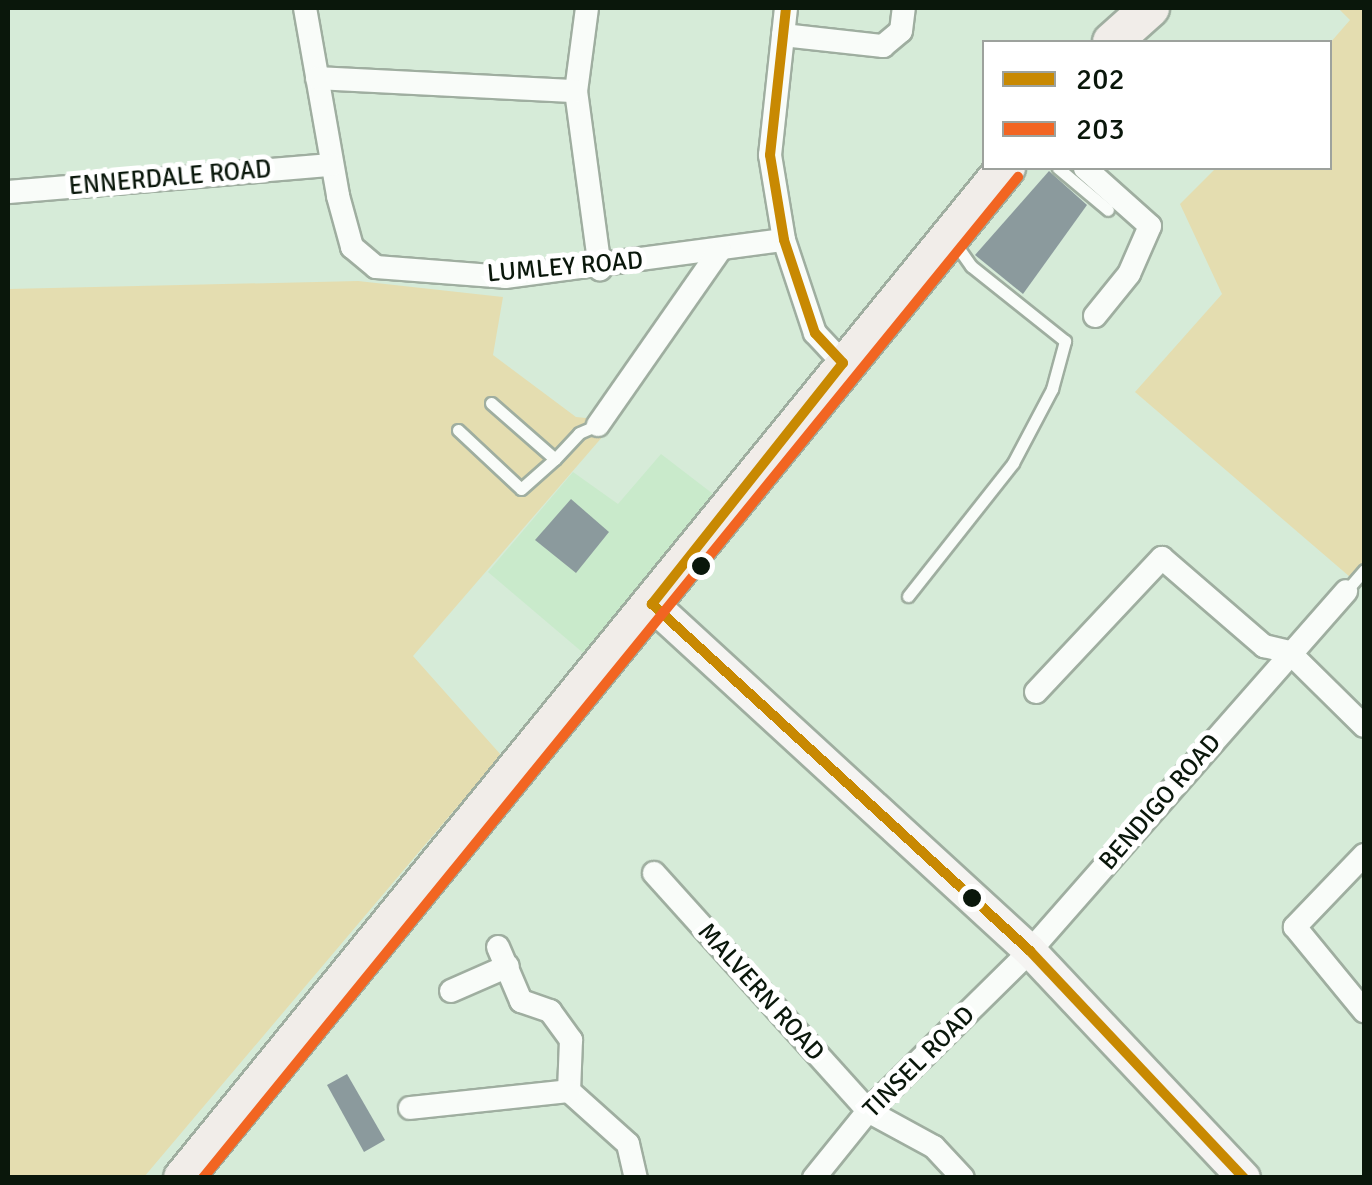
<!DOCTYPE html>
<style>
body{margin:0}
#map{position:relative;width:1372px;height:1185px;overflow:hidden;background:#d6ebd8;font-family:Signika,sans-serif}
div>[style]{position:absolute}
.built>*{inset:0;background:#c9eacb}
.green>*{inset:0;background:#e4ddb0}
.building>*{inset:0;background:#8b9a9d}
.roads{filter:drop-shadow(2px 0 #9faea0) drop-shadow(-2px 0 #9faea0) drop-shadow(0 2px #9faea0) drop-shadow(0 -2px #9faea0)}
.lane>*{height:11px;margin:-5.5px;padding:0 5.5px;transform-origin:5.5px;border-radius:5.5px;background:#f9fcf9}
.street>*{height:22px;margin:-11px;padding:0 11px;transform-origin:11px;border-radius:11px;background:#f9fcf9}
.secondary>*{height:32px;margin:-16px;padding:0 16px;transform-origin:16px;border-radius:16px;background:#f5f4f2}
.primary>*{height:38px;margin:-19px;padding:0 19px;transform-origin:19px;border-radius:19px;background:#f1ede9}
.bus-1>*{height:10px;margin:-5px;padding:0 5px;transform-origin:5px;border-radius:5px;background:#c88902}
.bus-2>*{height:10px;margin:-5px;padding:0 5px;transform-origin:5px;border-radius:5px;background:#f26522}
.dots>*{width:28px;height:28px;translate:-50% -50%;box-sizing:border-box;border:5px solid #fff;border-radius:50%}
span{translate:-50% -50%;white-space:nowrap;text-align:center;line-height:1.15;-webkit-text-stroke:10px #fff;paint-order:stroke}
.street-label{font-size:25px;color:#0a170b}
.frame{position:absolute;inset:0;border:10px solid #0a170b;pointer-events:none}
.legend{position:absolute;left:982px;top:40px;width:350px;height:130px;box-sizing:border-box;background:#fff;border:2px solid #9da29d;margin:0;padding:12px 18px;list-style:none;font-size:30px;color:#0a170b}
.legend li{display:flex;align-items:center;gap:20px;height:50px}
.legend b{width:50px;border:2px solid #9da29d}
</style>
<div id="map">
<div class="built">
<i style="clip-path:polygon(661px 454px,717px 497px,588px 657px,488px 572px,573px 472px,618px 504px)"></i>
</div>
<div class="green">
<i style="clip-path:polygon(1338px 8px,1364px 8px,1364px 589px,1135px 392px,1222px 294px,1180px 204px,1216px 168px,1330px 168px,1330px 43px,1350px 20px)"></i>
<i style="clip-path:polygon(358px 281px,503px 297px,493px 355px,576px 417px,616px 421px,413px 656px,501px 755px,144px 1177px,8px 1177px,8px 289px)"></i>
</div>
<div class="building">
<i style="clip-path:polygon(1049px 171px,1087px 205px,1023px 294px,975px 255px)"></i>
<i style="clip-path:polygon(571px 499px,609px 532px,576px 573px,535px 540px)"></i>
<i style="clip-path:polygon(347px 1074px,385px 1140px,364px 1152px,327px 1085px)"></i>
</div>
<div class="roads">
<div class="lane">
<i style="left:1058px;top:168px;width:65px;rotate:40deg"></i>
<i style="left:491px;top:403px;width:85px;rotate:41.2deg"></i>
<i style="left:555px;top:459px;width:35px;rotate:-47deg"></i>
<i style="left:579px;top:433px;width:21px;rotate:-23deg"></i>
<i style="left:458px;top:430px;width:86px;rotate:43.1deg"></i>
<i style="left:521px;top:489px;width:45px;rotate:-41.4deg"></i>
<i style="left:1346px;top:591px;width:28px;rotate:-49deg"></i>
<i style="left:908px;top:596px;width:169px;rotate:-51.7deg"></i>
<i style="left:1013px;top:463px;width:84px;rotate:-62.2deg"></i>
<i style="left:1052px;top:389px;width:50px;rotate:-74.8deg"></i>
<i style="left:1065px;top:341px;width:120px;rotate:-141.4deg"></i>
<i style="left:971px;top:266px;width:29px;rotate:-125deg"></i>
</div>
<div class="street">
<i style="left:305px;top:8px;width:191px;rotate:80deg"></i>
<i style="left:338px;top:196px;width:53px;rotate:74.6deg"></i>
<i style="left:352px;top:247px;width:31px;rotate:40deg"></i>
<i style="left:376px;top:267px;width:129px;rotate:4.4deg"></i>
<i style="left:505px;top:277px;width:281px;rotate:-7.6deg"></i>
<i style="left:587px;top:8px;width:84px;rotate:97.5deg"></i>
<i style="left:576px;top:91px;width:180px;rotate:82.3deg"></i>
<i style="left:786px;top:8px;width:148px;rotate:96.2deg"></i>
<i style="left:770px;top:155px;width:86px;rotate:80.6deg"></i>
<i style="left:784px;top:240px;width:98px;rotate:71.6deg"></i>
<i style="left:815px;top:333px;width:41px;rotate:47deg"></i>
<i style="left:783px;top:35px;width:101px;rotate:6.3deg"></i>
<i style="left:883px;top:46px;width:23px;rotate:-40deg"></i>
<i style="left:901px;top:31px;width:23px;rotate:-83deg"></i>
<i style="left:317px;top:78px;width:259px;rotate:2.9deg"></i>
<i style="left:1085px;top:168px;width:87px;rotate:41.7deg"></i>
<i style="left:1150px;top:226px;width:52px;rotate:113.6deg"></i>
<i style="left:1129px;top:274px;width:54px;rotate:129deg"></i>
<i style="left:8px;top:192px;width:325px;rotate:-4.8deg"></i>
<i style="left:598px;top:425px;width:213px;rotate:-55.1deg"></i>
<i style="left:1289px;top:652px;width:105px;rotate:44.6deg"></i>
<i style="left:1036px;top:692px;width:184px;rotate:-46.8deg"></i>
<i style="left:1162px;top:558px;width:135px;rotate:40.8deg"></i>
<i style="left:1264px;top:646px;width:26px;rotate:13deg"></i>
<i style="left:1364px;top:855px;width:100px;rotate:133.8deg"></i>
<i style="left:1295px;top:927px;width:109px;rotate:50.6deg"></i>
<i style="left:654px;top:873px;width:320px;rotate:48deg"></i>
<i style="left:868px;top:1111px;width:75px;rotate:28.6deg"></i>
<i style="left:934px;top:1147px;width:42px;rotate:46.9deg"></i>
<i style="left:498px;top:947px;width:59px;rotate:66.9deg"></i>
<i style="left:521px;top:1001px;width:31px;rotate:19deg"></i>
<i style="left:550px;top:1011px;width:36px;rotate:54deg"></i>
<i style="left:571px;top:1040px;width:51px;rotate:92.2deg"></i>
<i style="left:569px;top:1091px;width:79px;rotate:41.9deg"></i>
<i style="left:628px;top:1144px;width:35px;rotate:77deg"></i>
<i style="left:451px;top:991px;width:62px;rotate:-23.7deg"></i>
<i style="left:410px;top:1108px;width:160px;rotate:-6.1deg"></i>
<i style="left:814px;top:1178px;width:86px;rotate:-51.1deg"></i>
<i style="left:868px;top:1111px;width:228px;rotate:-44.6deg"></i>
<i style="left:1030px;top:951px;width:479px;rotate:-48.7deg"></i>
</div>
<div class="secondary">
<i style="left:652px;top:604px;width:513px;rotate:42.55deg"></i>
<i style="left:1030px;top:951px;width:312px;rotate:46.7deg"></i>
</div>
<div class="primary">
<i style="left:1112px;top:42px;width:51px;rotate:-41.8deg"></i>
<i style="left:183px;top:1178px;width:1303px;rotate:-50.83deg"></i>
</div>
</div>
<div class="bus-1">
<i style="left:786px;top:8px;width:148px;rotate:96.2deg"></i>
<i style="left:770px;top:155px;width:86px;rotate:80.6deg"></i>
<i style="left:784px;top:240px;width:98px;rotate:71.6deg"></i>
<i style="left:815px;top:333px;width:41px;rotate:47deg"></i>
<i style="left:843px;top:363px;width:308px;rotate:128.4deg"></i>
<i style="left:652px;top:604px;width:513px;rotate:42.55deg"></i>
<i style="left:1030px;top:951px;width:312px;rotate:46.7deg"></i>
</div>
<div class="bus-2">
<i style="left:203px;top:1178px;width:1291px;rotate:-50.85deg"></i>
</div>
<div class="dots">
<i style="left:701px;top:566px;background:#0a170b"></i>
<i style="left:972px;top:898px;background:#0a170b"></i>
</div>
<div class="street-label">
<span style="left:170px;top:178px;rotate:-5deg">ENNERDALE ROAD</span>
<span style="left:565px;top:267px;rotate:-5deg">LUMLEY ROAD</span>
<span style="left:1160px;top:802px;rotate:-49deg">BENDIGO ROAD</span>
<span style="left:761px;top:992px;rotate:48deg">MALVERN ROAD</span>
<span style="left:919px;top:1062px;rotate:-45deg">TINSEL ROAD</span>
</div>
<div class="frame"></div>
<ul class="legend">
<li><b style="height:12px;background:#c88902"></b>202</li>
<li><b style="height:12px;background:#f26522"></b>203</li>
</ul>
</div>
